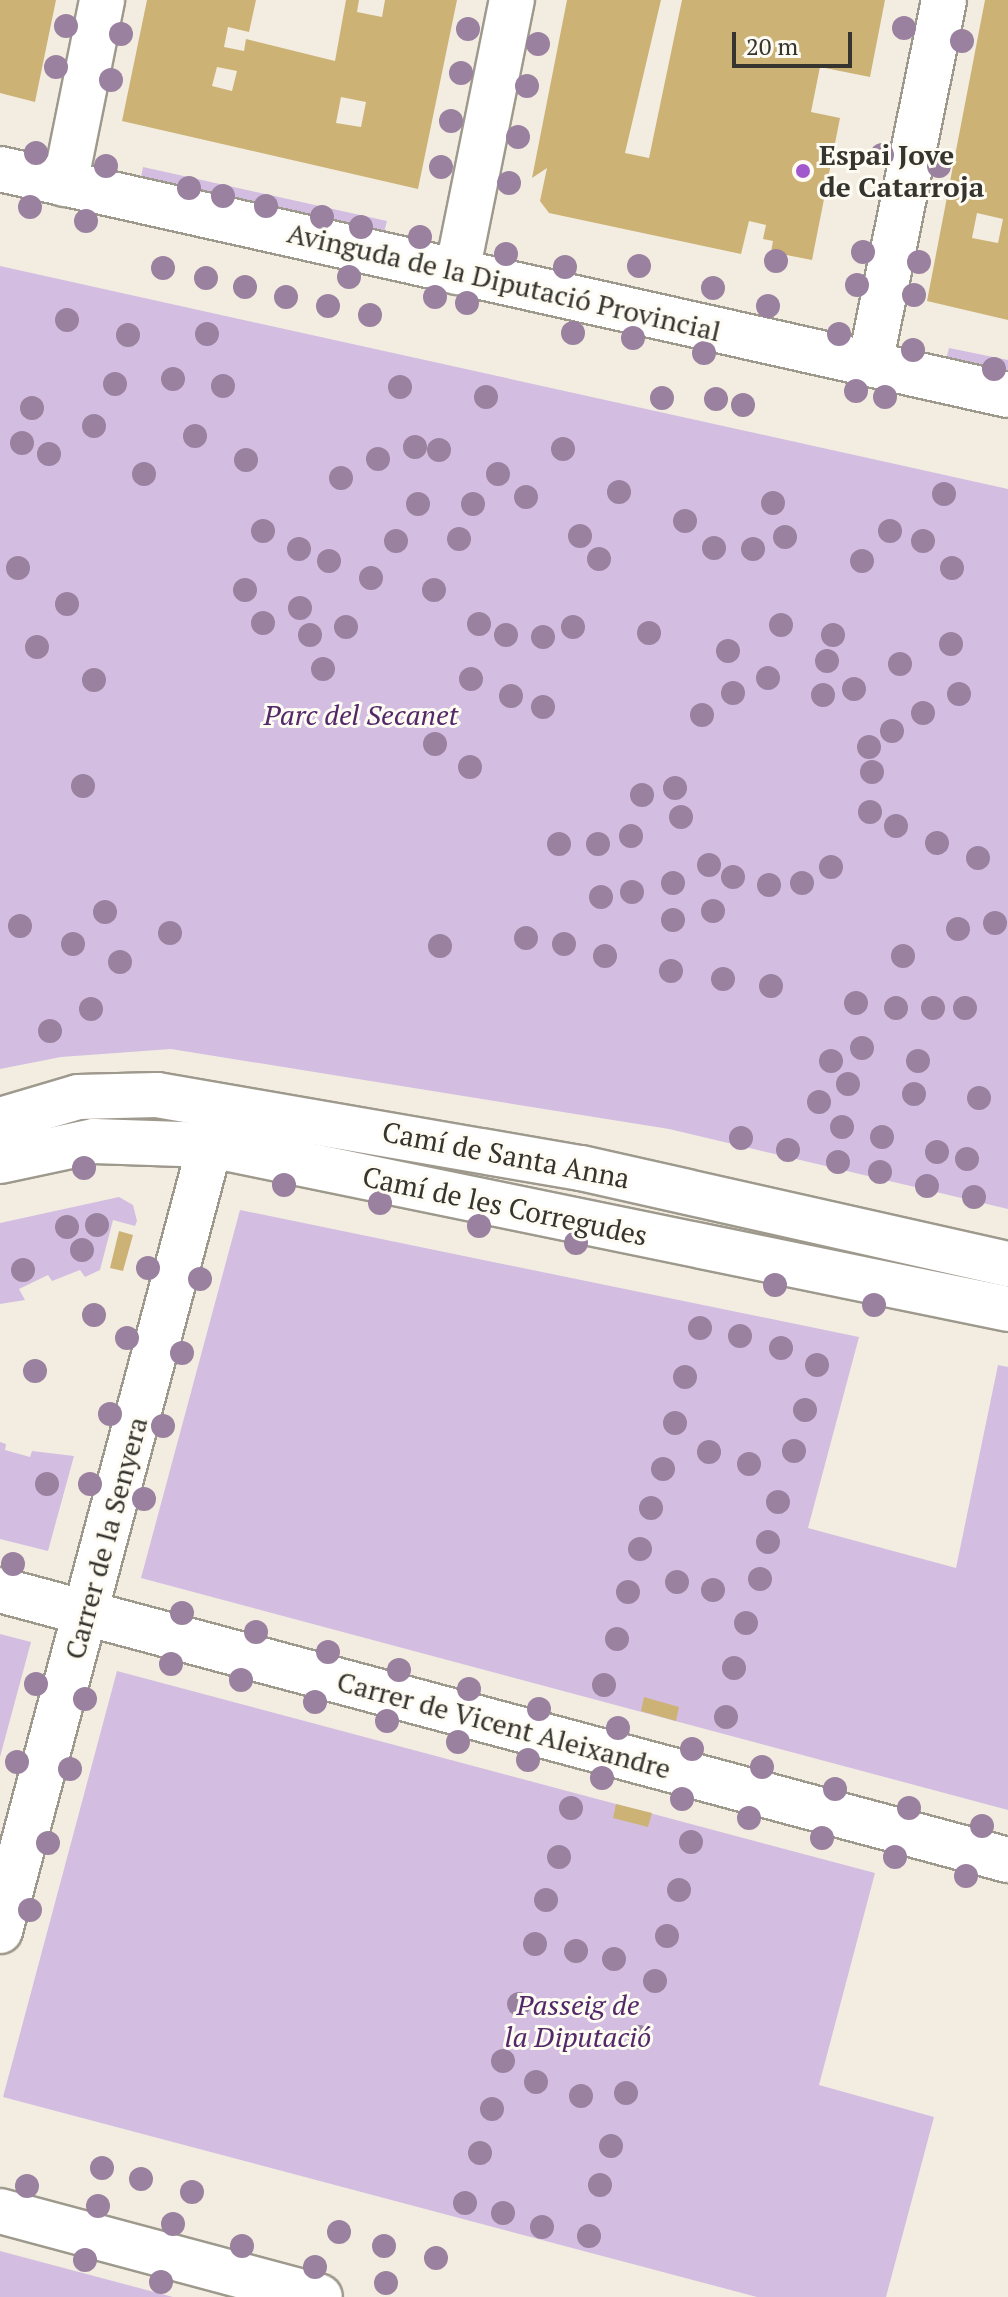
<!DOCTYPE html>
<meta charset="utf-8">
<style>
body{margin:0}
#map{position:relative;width:1008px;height:2297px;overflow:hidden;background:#f3ede1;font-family:"PT Serif",serif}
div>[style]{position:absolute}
.green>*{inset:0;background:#d3bee2}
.building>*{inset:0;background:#cdb276}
.roads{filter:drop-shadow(2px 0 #9e998d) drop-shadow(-2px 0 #9e998d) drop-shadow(0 2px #9e998d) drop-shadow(0 -2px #9e998d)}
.minor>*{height:44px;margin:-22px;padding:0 22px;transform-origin:22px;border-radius:22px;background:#fff}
.trees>*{width:24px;height:24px;margin:-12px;border-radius:50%;background:#9a819f}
.dots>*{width:22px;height:22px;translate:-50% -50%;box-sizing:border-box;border:4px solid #fefbf3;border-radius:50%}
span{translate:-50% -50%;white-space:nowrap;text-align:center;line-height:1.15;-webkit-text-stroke:6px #fefbf3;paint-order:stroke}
.poi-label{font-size:28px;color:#36342f;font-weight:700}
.left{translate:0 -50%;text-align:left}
.street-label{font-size:28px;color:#36342f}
.park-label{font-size:28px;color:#522869;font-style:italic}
.scale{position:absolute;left:732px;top:32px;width:120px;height:36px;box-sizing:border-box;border:4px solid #36342f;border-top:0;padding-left:10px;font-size:24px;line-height:28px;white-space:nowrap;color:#36342f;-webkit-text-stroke:6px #fefbf3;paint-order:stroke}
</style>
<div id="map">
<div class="green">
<i style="clip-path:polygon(143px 167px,387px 221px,383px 236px,140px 182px)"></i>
<i style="clip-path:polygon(0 266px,1008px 489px,1008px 1209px,669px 1129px,171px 1049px,61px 1057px,0 1069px)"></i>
<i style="clip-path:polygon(949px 348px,1008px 360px,1008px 378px,945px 364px)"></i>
<i style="clip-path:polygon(119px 1197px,133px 1205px,137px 1221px,135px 1226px,113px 1220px,100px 1270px,85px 1277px,80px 1270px,52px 1281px,48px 1275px,19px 1289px,25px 1300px,0 1304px,0 1223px)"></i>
<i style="clip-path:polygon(240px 1210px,859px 1337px,808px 1528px,956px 1568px,998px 1365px,1008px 1367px,1008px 1810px,141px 1578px)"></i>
<i style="clip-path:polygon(0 1442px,6px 1444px,5px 1450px,30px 1457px,32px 1451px,74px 1456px,48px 1551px,0 1539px)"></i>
<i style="clip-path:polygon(0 1634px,31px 1642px,0 1757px)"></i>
<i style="clip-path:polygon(117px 1671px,875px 1873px,819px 2085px,934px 2117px,886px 2297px,757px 2297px,3px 2097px)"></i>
<i style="clip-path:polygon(0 2251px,173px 2297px,0 2297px)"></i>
</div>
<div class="building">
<i style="clip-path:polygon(0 0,56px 0,35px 102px,0 93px)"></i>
<i style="clip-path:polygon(evenodd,147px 0,256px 0,249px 32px,228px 27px,224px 47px,244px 51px,246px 39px,335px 61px,346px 0,359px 0,357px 12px,382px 17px,385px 0,457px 0,418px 189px,122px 121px,147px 0,217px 67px,237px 71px,232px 91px,212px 86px,217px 67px,147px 0,341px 97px,366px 102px,361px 127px,336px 123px,341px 97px)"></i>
<i style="clip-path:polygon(567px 0,661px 0,625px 153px,649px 158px,682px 0,885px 0,870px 77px,820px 67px,811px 112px,840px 118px,812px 260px,771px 252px,773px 241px,763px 239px,766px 225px,749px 221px,741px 254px,549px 213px,540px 201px,547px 168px,532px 178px)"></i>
<i style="clip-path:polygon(evenodd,985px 0,1008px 0,1008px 320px,927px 301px,985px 0,977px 213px,1003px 219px,998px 243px,972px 238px,977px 213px)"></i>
<i style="clip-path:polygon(119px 1231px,133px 1235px,123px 1271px,110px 1268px)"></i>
<i style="clip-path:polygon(644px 1697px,679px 1707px,676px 1721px,641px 1711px)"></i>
<i style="clip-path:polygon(616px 1804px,652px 1813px,648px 1827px,613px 1818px)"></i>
</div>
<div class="roads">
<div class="minor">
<i style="left:0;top:169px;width:1033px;rotate:12.64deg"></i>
<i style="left:65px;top:184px;width:188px;rotate:-78.6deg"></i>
<i style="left:457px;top:272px;width:278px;rotate:-78.6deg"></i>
<i style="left:870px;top:364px;width:371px;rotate:-78.5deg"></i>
<i style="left:0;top:1120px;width:81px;rotate:-16.4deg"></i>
<i style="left:78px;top:1097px;width:79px;rotate:-1.5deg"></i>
<i style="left:157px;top:1095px;width:430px;rotate:9.8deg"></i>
<i style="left:581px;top:1168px;width:438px;rotate:12.7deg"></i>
<i style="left:0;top:1161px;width:96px;rotate:-12deg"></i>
<i style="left:94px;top:1141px;width:116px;rotate:2deg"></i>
<i style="left:210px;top:1145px;width:815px;rotate:11.61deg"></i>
<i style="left:0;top:1590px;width:1044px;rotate:15deg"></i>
<i style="left:0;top:1931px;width:814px;rotate:-75.04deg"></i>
<i style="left:0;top:2211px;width:331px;rotate:15deg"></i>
</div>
</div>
<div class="trees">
<i style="left:66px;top:26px"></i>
<i style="left:904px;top:28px"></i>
<i style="left:468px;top:29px"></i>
<i style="left:121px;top:34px"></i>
<i style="left:962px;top:41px"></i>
<i style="left:538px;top:44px"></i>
<i style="left:56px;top:67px"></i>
<i style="left:461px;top:73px"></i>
<i style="left:111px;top:80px"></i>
<i style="left:527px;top:86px"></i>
<i style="left:451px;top:121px"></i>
<i style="left:518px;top:137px"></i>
<i style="left:36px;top:153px"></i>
<i style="left:882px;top:155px"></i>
<i style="left:106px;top:166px"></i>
<i style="left:939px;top:166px"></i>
<i style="left:441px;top:167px"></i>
<i style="left:509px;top:183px"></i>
<i style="left:189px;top:188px"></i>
<i style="left:223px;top:196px"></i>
<i style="left:266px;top:206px"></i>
<i style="left:30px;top:207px"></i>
<i style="left:322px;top:217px"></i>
<i style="left:86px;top:221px"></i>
<i style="left:361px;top:227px"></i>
<i style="left:420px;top:237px"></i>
<i style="left:863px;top:252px"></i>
<i style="left:506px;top:254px"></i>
<i style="left:776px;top:261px"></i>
<i style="left:919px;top:262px"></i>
<i style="left:639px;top:266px"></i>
<i style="left:565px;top:267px"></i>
<i style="left:163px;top:268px"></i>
<i style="left:349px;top:277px"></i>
<i style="left:206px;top:278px"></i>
<i style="left:857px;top:285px"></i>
<i style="left:245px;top:287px"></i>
<i style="left:713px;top:288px"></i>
<i style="left:914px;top:295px"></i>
<i style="left:286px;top:297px"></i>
<i style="left:435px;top:297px"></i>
<i style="left:467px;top:303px"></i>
<i style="left:328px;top:306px"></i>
<i style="left:768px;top:306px"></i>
<i style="left:370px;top:315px"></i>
<i style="left:67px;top:320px"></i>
<i style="left:573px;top:333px"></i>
<i style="left:207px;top:334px"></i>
<i style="left:839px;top:334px"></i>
<i style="left:128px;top:335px"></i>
<i style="left:633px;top:338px"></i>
<i style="left:913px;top:350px"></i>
<i style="left:704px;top:353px"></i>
<i style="left:994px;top:369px"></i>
<i style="left:173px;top:379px"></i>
<i style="left:115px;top:384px"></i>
<i style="left:223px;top:386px"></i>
<i style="left:400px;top:387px"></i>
<i style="left:856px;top:391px"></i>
<i style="left:486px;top:397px"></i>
<i style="left:885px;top:397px"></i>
<i style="left:662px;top:398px"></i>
<i style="left:716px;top:399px"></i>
<i style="left:743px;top:405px"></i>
<i style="left:32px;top:408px"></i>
<i style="left:94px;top:426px"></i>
<i style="left:195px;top:436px"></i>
<i style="left:22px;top:443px"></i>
<i style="left:415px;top:447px"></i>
<i style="left:563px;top:449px"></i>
<i style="left:439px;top:450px"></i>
<i style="left:49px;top:454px"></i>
<i style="left:378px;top:459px"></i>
<i style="left:246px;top:460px"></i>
<i style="left:144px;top:474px"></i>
<i style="left:498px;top:474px"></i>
<i style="left:341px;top:478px"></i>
<i style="left:619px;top:492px"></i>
<i style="left:944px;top:494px"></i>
<i style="left:526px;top:497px"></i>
<i style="left:773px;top:503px"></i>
<i style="left:418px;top:504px"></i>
<i style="left:473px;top:504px"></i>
<i style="left:685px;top:521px"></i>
<i style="left:263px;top:531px"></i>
<i style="left:890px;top:531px"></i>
<i style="left:580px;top:536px"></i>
<i style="left:785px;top:537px"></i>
<i style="left:459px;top:539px"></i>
<i style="left:396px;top:541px"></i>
<i style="left:923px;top:541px"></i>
<i style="left:714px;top:548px"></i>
<i style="left:299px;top:549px"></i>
<i style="left:753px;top:549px"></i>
<i style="left:599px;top:559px"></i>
<i style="left:329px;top:561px"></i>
<i style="left:862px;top:561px"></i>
<i style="left:18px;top:568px"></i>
<i style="left:952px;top:568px"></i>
<i style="left:371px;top:578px"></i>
<i style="left:245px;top:590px"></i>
<i style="left:434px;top:590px"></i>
<i style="left:67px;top:604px"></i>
<i style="left:300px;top:608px"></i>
<i style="left:263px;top:623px"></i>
<i style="left:479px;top:624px"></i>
<i style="left:781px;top:625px"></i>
<i style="left:346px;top:627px"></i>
<i style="left:573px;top:627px"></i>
<i style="left:649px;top:633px"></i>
<i style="left:310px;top:635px"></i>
<i style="left:506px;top:635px"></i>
<i style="left:833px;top:635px"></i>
<i style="left:543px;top:637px"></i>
<i style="left:951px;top:644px"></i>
<i style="left:37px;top:647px"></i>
<i style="left:728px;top:651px"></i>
<i style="left:827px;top:661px"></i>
<i style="left:900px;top:664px"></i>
<i style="left:323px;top:669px"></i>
<i style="left:768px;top:678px"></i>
<i style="left:471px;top:679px"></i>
<i style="left:94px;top:680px"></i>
<i style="left:854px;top:689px"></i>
<i style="left:733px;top:693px"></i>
<i style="left:959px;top:694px"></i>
<i style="left:823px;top:695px"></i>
<i style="left:511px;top:696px"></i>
<i style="left:543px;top:707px"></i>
<i style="left:923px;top:713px"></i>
<i style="left:702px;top:715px"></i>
<i style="left:892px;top:731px"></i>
<i style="left:435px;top:744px"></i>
<i style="left:869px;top:747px"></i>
<i style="left:470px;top:767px"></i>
<i style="left:872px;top:772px"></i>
<i style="left:83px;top:786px"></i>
<i style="left:675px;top:788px"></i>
<i style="left:642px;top:795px"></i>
<i style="left:870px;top:812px"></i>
<i style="left:681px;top:817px"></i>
<i style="left:896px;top:826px"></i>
<i style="left:631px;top:836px"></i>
<i style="left:937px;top:843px"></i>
<i style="left:559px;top:844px"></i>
<i style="left:598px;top:844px"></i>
<i style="left:978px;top:858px"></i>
<i style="left:709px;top:865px"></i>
<i style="left:831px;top:867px"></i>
<i style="left:733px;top:877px"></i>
<i style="left:673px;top:883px"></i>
<i style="left:802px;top:883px"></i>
<i style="left:769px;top:885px"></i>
<i style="left:632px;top:892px"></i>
<i style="left:601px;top:897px"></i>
<i style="left:713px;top:911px"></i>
<i style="left:105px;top:912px"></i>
<i style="left:673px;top:920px"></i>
<i style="left:995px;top:923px"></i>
<i style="left:20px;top:926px"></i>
<i style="left:958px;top:929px"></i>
<i style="left:170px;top:933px"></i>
<i style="left:526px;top:938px"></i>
<i style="left:73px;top:944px"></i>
<i style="left:564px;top:944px"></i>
<i style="left:440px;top:946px"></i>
<i style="left:605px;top:956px"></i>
<i style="left:903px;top:956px"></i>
<i style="left:120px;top:962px"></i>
<i style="left:671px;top:971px"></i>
<i style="left:723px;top:979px"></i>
<i style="left:771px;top:986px"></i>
<i style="left:856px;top:1003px"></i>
<i style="left:896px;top:1008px"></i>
<i style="left:933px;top:1008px"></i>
<i style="left:965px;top:1008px"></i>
<i style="left:91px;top:1009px"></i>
<i style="left:50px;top:1031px"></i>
<i style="left:862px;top:1048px"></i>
<i style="left:831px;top:1061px"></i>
<i style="left:918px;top:1061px"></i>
<i style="left:848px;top:1084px"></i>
<i style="left:914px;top:1094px"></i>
<i style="left:979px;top:1098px"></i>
<i style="left:819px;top:1102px"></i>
<i style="left:842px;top:1127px"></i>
<i style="left:882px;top:1137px"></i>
<i style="left:741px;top:1138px"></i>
<i style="left:788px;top:1150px"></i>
<i style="left:937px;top:1152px"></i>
<i style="left:967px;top:1159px"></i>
<i style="left:838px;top:1162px"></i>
<i style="left:84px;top:1168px"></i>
<i style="left:880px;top:1172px"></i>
<i style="left:284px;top:1185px"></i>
<i style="left:927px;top:1186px"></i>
<i style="left:974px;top:1197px"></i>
<i style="left:380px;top:1203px"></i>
<i style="left:97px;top:1225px"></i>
<i style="left:479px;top:1226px"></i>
<i style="left:67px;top:1227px"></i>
<i style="left:576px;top:1243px"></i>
<i style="left:82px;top:1250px"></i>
<i style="left:148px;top:1268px"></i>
<i style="left:23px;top:1270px"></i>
<i style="left:200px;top:1279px"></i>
<i style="left:775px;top:1285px"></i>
<i style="left:874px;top:1305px"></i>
<i style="left:94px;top:1315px"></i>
<i style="left:700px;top:1328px"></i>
<i style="left:740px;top:1336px"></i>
<i style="left:127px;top:1338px"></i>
<i style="left:781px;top:1348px"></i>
<i style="left:182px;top:1353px"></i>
<i style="left:817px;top:1365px"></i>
<i style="left:35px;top:1371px"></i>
<i style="left:685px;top:1377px"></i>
<i style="left:805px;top:1410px"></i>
<i style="left:110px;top:1414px"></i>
<i style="left:675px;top:1423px"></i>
<i style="left:163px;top:1426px"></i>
<i style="left:794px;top:1451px"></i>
<i style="left:709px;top:1452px"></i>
<i style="left:749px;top:1464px"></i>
<i style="left:663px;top:1469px"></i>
<i style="left:47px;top:1484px"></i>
<i style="left:90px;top:1484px"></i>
<i style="left:144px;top:1499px"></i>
<i style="left:778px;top:1502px"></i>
<i style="left:651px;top:1508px"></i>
<i style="left:768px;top:1542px"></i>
<i style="left:640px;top:1549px"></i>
<i style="left:13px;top:1564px"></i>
<i style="left:760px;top:1579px"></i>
<i style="left:677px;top:1582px"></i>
<i style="left:713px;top:1590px"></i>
<i style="left:628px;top:1592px"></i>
<i style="left:182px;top:1613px"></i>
<i style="left:746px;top:1623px"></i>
<i style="left:256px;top:1632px"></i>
<i style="left:617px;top:1639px"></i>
<i style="left:328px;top:1652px"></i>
<i style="left:171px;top:1664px"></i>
<i style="left:734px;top:1668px"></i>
<i style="left:399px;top:1670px"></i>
<i style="left:241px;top:1680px"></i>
<i style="left:36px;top:1684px"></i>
<i style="left:604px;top:1685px"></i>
<i style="left:469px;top:1689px"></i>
<i style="left:85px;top:1699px"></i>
<i style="left:315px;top:1702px"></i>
<i style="left:539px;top:1709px"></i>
<i style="left:726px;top:1717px"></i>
<i style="left:387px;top:1721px"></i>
<i style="left:618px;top:1728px"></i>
<i style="left:458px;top:1742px"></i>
<i style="left:692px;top:1749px"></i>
<i style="left:528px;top:1760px"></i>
<i style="left:17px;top:1762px"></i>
<i style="left:762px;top:1767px"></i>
<i style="left:70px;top:1769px"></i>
<i style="left:602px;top:1778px"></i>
<i style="left:835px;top:1789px"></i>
<i style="left:682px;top:1799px"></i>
<i style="left:571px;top:1808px"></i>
<i style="left:909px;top:1808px"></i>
<i style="left:749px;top:1818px"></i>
<i style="left:982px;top:1826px"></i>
<i style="left:822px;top:1838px"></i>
<i style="left:691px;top:1842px"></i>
<i style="left:48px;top:1843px"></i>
<i style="left:559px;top:1857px"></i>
<i style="left:895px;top:1857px"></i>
<i style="left:966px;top:1876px"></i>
<i style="left:679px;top:1890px"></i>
<i style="left:546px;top:1900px"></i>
<i style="left:30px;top:1910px"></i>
<i style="left:667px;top:1936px"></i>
<i style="left:535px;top:1944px"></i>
<i style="left:576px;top:1951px"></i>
<i style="left:614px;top:1959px"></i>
<i style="left:655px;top:1981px"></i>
<i style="left:519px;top:2004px"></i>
<i style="left:639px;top:2037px"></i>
<i style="left:503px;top:2061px"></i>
<i style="left:536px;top:2082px"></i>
<i style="left:626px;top:2093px"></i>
<i style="left:581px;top:2096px"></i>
<i style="left:492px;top:2109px"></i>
<i style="left:611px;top:2146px"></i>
<i style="left:480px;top:2153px"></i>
<i style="left:102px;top:2168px"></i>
<i style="left:141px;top:2179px"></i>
<i style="left:600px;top:2185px"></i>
<i style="left:27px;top:2186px"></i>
<i style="left:192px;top:2192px"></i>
<i style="left:465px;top:2203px"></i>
<i style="left:98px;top:2206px"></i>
<i style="left:503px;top:2213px"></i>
<i style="left:173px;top:2224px"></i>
<i style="left:542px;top:2227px"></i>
<i style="left:339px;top:2232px"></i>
<i style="left:589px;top:2236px"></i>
<i style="left:242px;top:2246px"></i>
<i style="left:384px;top:2246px"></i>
<i style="left:436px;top:2258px"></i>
<i style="left:85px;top:2260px"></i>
<i style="left:315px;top:2267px"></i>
<i style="left:161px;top:2282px"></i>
<i style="left:386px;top:2283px"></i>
</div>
<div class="dots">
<i style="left:803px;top:171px;background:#a259cd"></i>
</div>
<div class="poi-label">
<span class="left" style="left:819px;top:171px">Espai Jove<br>de Catarroja</span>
</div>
<div class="street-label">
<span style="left:504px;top:282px;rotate:13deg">Avinguda de la Diputació Provincial</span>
<span style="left:506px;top:1155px;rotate:11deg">Camí de Santa Anna</span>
<span style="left:505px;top:1206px;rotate:12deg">Camí de les Corregudes</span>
<span style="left:106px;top:1538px;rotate:-75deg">Carrer de la Senyera</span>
<span style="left:504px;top:1725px;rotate:15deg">Carrer de Vicent Aleixandre</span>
</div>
<div class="park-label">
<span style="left:361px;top:715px">Parc del Secanet</span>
<span style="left:578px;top:2021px">Passeig de<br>la Diputació</span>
</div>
<div class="scale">20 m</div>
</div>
